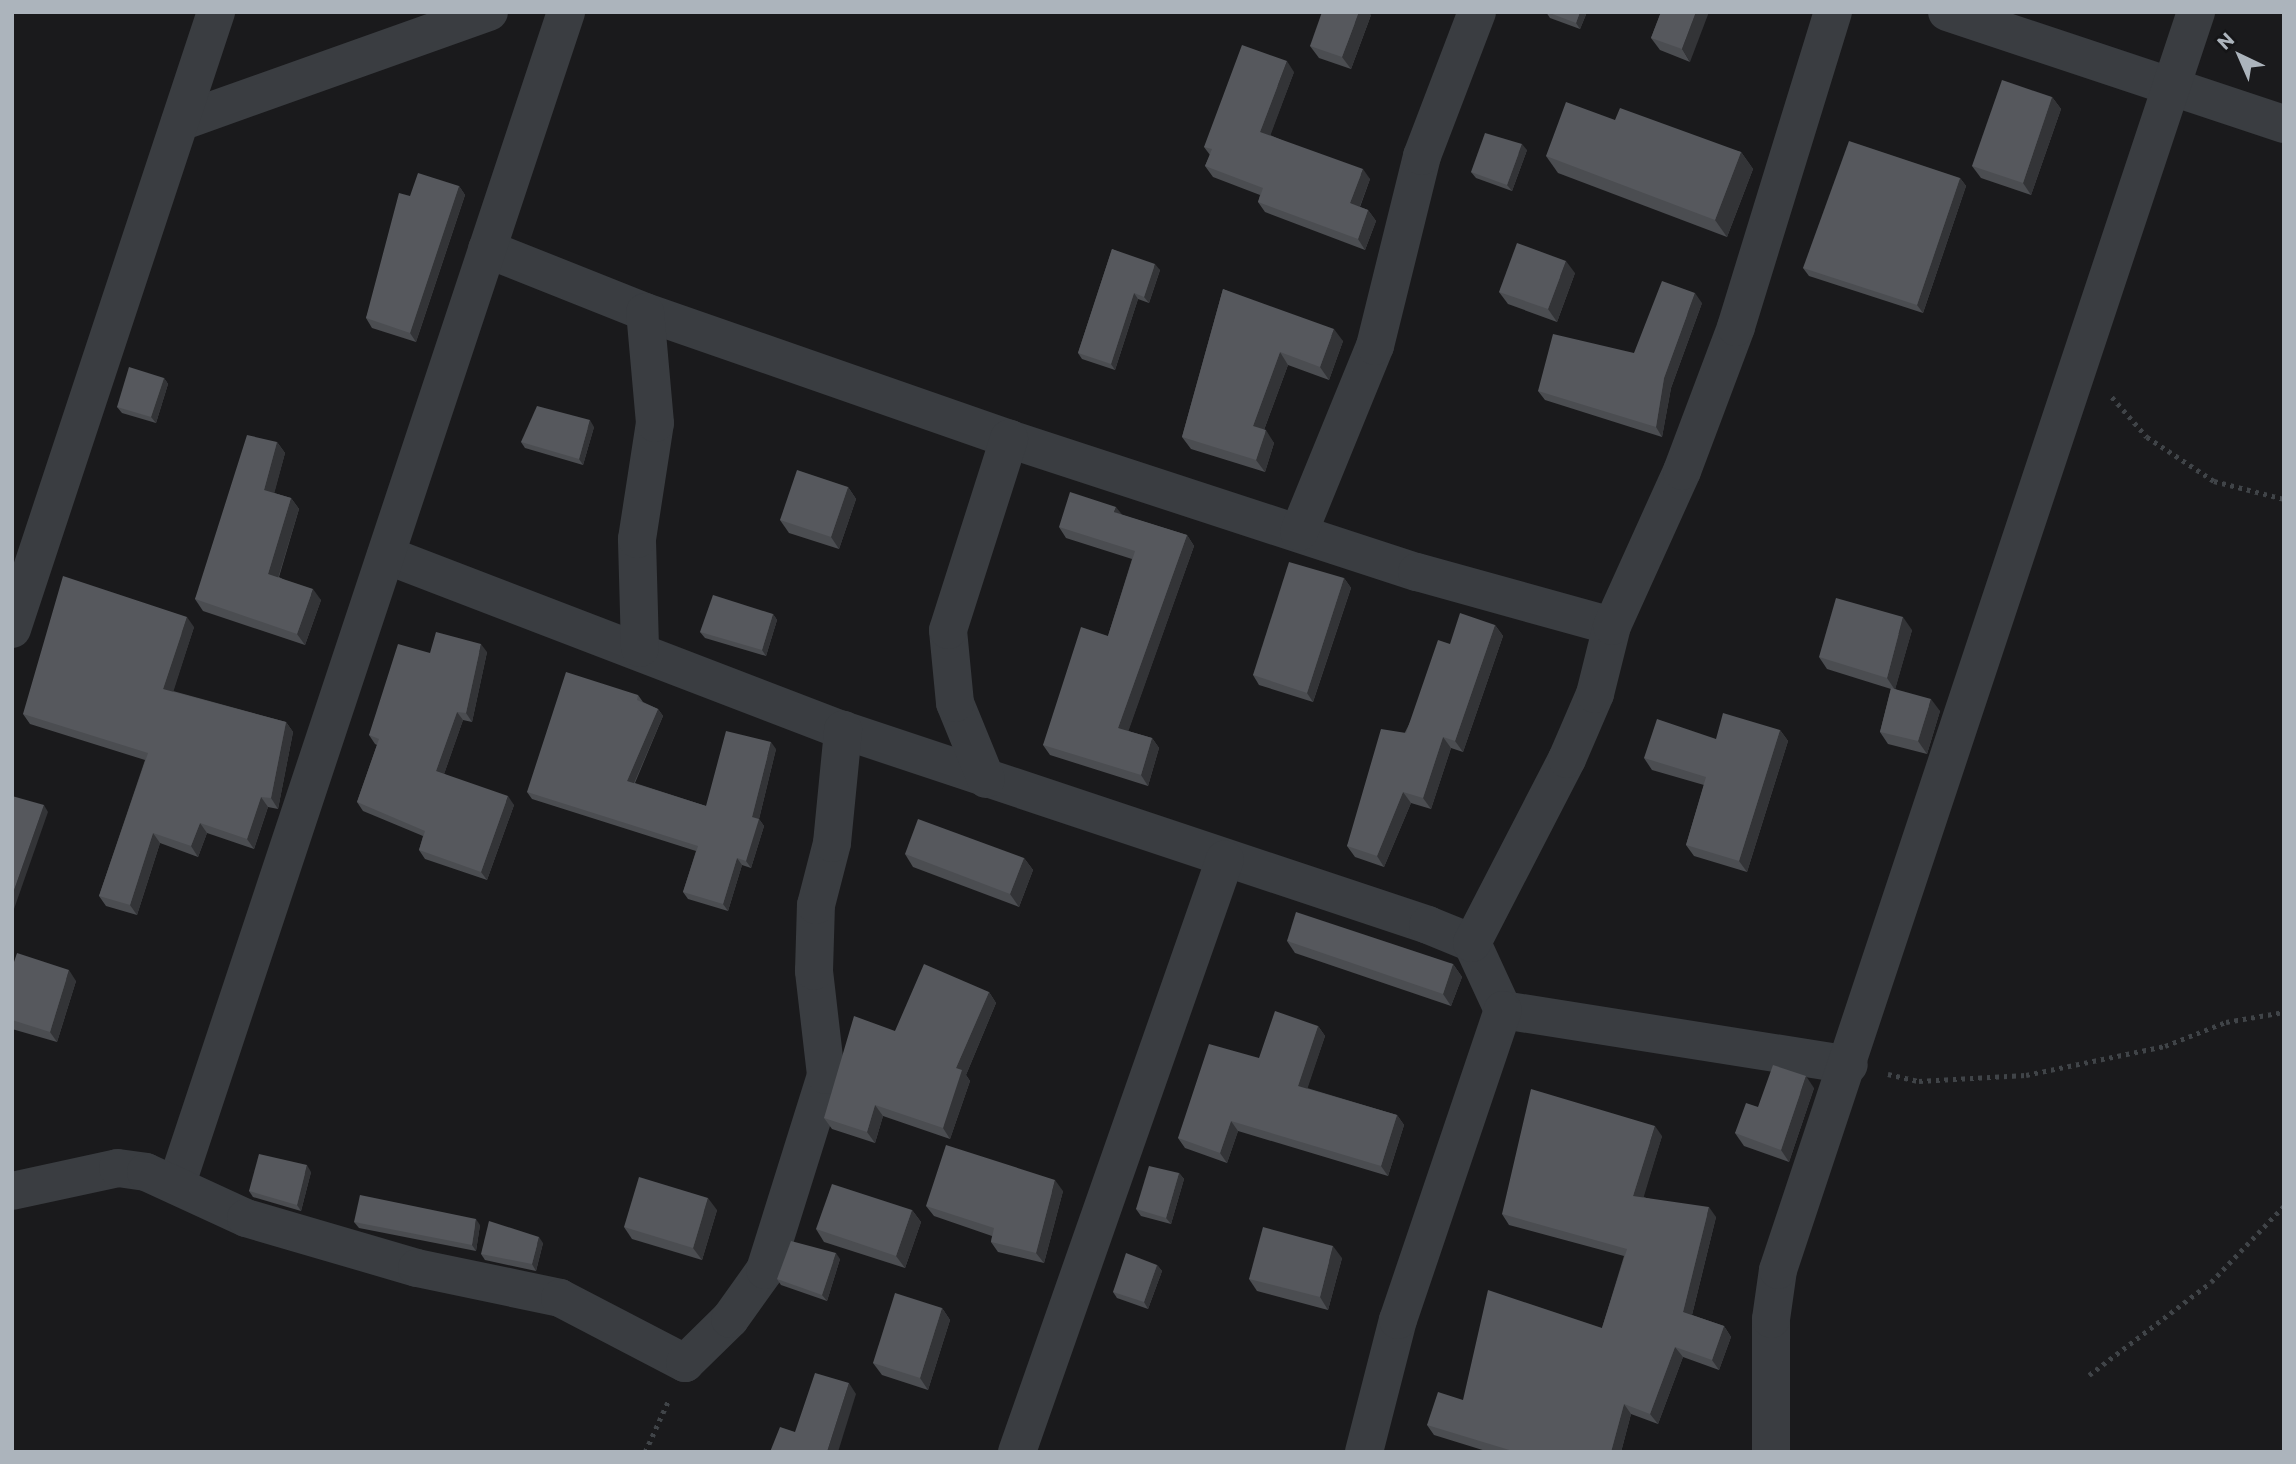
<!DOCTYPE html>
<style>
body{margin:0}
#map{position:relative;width:2296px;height:1464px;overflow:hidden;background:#1a1a1c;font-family:Commissioner,sans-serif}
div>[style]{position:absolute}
.path>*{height:4.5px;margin-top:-2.25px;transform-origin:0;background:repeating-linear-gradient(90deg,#404448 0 3.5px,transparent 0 8.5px)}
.minor>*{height:38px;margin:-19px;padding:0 19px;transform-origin:19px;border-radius:19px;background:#3a3d41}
.wall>*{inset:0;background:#4b4d51}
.shaded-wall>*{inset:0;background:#333437}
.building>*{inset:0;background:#56585d}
span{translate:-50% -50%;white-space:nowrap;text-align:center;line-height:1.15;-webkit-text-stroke:6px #151517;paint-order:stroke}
.frame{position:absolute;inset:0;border:14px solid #acb4bc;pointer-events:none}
.north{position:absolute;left:2205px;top:21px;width:70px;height:70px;-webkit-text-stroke:5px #151517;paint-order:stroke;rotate:316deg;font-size:19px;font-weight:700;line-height:28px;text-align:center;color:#acb4bc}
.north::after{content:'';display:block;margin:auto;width:24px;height:32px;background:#acb4bc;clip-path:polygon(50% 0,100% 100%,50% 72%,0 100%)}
</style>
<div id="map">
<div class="path">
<i style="left:2112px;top:397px;width:53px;rotate:48.8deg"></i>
<i style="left:2147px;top:437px;width:80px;rotate:33.3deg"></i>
<i style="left:2214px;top:481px;width:72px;rotate:14.4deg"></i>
<i style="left:1888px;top:1074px;width:32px;rotate:13deg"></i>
<i style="left:1919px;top:1081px;width:107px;rotate:-3.2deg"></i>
<i style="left:2026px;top:1075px;width:142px;rotate:-11.8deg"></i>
<i style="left:2165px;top:1046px;width:66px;rotate:-21.5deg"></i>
<i style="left:2226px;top:1022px;width:59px;rotate:-9.8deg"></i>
<i style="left:2089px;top:1375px;width:153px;rotate:-37.3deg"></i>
<i style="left:2211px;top:1282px;width:105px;rotate:-46.2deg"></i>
<i style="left:645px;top:1452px;width:58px;rotate:-65.6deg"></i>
</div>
<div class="minor">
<i style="left:1947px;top:12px;width:355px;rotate:18.4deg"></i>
<i style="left:180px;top:122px;width:328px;rotate:-19.6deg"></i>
<i style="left:487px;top:249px;width:170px;rotate:21.7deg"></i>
<i style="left:645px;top:312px;width:386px;rotate:19.2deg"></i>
<i style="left:1009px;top:439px;width:429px;rotate:18.1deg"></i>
<i style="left:1417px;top:572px;width:202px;rotate:15.5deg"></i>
<i style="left:1299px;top:532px;width:201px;rotate:-67.8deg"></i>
<i style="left:1375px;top:346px;width:196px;rotate:-76.1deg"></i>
<i style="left:1422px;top:156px;width:154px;rotate:-69.1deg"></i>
<i style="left:386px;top:555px;width:489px;rotate:21deg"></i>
<i style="left:843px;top:730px;width:617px;rotate:18.43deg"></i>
<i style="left:1428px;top:925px;width:48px;rotate:22.2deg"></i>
<i style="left:1472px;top:943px;width:74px;rotate:65.2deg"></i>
<i style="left:1503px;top:1010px;width:350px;rotate:9deg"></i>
<i style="left:12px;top:629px;width:650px;rotate:-71.7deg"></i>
<i style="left:640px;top:648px;width:109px;rotate:-91.6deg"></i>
<i style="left:637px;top:539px;width:117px;rotate:-81.2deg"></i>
<i style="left:655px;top:423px;width:111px;rotate:-95.1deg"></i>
<i style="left:986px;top:779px;width:82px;rotate:-112.2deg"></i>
<i style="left:955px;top:703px;width:73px;rotate:-95.5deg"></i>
<i style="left:948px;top:630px;width:201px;rotate:-72.3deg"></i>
<i style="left:1472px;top:943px;width:207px;rotate:-62.7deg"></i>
<i style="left:1567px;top:759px;width:71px;rotate:-66.7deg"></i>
<i style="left:1595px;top:694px;width:70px;rotate:-76deg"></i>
<i style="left:1612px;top:626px;width:170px;rotate:-65.7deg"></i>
<i style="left:1682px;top:471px;width:154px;rotate:-69.4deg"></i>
<i style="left:1736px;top:327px;width:330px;rotate:-72.9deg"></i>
<i style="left:177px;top:1183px;width:1234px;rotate:-71.62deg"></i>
<i style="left:12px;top:1191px;width:108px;rotate:-12.2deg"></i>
<i style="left:118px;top:1168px;width:28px;rotate:8deg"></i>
<i style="left:146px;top:1172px;width:110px;rotate:24.7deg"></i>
<i style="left:246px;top:1218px;width:178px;rotate:16.3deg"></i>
<i style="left:417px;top:1268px;width:146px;rotate:11.8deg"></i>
<i style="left:560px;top:1298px;width:141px;rotate:27.5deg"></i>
<i style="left:685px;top:1363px;width:63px;rotate:-44.4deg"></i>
<i style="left:730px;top:1319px;width:60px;rotate:-54.5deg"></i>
<i style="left:765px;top:1270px;width:204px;rotate:-72.6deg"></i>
<i style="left:826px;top:1075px;width:105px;rotate:-96.6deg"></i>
<i style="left:814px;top:971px;width:66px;rotate:-88.3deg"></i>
<i style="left:816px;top:905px;width:64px;rotate:-75.5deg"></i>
<i style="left:832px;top:843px;width:114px;rotate:-84.4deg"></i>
<i style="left:1017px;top:1452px;width:628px;rotate:-70.67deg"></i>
<i style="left:1364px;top:1452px;width:136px;rotate:-75.6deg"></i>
<i style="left:1398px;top:1320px;width:327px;rotate:-71.3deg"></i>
<i style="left:1771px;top:1452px;width:133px;rotate:-90deg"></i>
<i style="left:1771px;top:1319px;width:49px;rotate:-81.9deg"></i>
<i style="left:1778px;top:1270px;width:1326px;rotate:-71.62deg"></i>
</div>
<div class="wall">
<i style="clip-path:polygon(1546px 12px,1587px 12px,1580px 29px,1550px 18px)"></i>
<i style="clip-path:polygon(1661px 12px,1690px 62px,1660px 50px,1651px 38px)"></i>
<i style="clip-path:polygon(1371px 15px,1351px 69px,1319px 58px,1310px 46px)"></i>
<i style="clip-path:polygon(1294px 72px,1270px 135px,1370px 179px,1360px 207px,1368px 210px,1376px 221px,1365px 250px,1265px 212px,1258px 202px,1260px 195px,1213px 177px,1205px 166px,1210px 155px,1204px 147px)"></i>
<i style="clip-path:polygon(2052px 97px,2061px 109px,2031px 195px,1981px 178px,1972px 166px)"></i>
<i style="clip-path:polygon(1615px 120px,1741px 152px,1753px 169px,1727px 237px,1558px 173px,1546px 156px)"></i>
<i style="clip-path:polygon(1527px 150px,1512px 191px,1476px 178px,1471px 172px)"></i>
<i style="clip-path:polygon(1960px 178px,1966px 186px,1923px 313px,1809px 276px,1803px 268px)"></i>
<i style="clip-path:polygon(459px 186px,465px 195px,416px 342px,372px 328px,366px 318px,410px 196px)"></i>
<i style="clip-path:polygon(1112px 249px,1160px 270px,1149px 303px,1138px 299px,1115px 370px,1082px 359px,1078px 353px)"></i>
<i style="clip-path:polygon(1575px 273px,1557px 322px,1508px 304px,1499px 292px)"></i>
<i style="clip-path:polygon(1223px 289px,1343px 341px,1329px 380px,1288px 365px,1264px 430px,1274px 443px,1265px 472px,1191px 449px,1182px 437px)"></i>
<i style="clip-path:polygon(1702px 303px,1671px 388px,1662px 437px,1545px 400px,1538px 391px,1634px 353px)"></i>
<i style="clip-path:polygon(164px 378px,168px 384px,156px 423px,122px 413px,117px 407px)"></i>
<i style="clip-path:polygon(594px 427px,583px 465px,525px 448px,521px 442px)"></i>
<i style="clip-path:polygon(277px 442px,285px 453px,274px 493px,291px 498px,299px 509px,279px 577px,321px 600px,305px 645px,203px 611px,195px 599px)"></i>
<i style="clip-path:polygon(848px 487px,856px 499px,839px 549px,789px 533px,780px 520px)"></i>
<i style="clip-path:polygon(1122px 515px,1187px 535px,1194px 546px,1128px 731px,1152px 738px,1159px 748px,1148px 786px,1050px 755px,1043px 745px,1108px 636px,1132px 559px,1066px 538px,1059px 527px)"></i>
<i style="clip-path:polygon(1344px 578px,1351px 588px,1313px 702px,1259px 685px,1253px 675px)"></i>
<i style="clip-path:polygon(773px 614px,777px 620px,766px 656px,705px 638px,700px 632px)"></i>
<i style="clip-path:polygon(1495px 625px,1503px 636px,1463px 752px,1451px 748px,1431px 809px,1411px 803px,1384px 867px,1355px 857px,1347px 846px,1450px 644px)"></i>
<i style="clip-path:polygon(194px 627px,173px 691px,286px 722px,293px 732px,278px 809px,268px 807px,254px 849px,207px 833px,198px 857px,160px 843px,137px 915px,106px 906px,99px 896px,145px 760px,30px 724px,23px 714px)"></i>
<i style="clip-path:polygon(1912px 630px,1895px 689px,1940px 711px,1927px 754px,1888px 744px,1880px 732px,1891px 689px,1827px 669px,1819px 657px)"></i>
<i style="clip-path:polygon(487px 652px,472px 722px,463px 720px,444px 774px,514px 805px,487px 880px,425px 859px,419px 850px,423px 836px,363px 811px,357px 802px,377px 745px,375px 744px,369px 735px,430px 653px)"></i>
<i style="clip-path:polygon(638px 695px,643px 702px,658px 709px,663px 716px,635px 783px,706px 806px,776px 749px,759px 819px,764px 826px,751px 868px,742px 865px,728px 911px,688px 899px,683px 892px,696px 851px,532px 799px,527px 792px)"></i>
<i style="clip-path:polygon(1780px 730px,1788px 741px,1747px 872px,1694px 856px,1686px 845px,1704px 785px,1652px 770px,1644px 758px,1716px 739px)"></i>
<i style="clip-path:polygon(905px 854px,1024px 858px,1033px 870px,1019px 907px,913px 867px)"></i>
<i style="clip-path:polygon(1287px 941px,1453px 964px,1462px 977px,1451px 1006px,1295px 953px)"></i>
<i style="clip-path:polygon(12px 968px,76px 981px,57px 1042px,12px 1029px)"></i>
<i style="clip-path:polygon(989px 992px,996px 1003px,966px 1075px,970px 1081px,950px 1139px,883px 1116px,875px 1143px,832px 1129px,824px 1118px,895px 1031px)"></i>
<i style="clip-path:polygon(1318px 1026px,1325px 1036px,1307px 1088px,1397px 1115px,1404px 1125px,1388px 1176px,1238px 1131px,1227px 1163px,1185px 1148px,1178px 1138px,1259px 1058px)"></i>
<i style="clip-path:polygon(1814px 1088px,1789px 1162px,1744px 1146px,1735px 1133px,1758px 1107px)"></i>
<i style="clip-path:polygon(1662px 1136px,1643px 1197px,1716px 1217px,1692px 1315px,1724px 1326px,1731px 1337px,1719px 1370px,1683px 1357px,1658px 1424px,1631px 1414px,1621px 1452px,1489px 1452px,1434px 1435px,1427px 1425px,1463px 1400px,1602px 1328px,1624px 1256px,1509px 1225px,1502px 1214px)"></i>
<i style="clip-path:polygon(311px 1172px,301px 1211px,253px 1197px,249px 1191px)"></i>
<i style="clip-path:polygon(1179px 1173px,1184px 1179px,1171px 1224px,1141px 1216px,1136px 1209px)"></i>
<i style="clip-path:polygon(1063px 1191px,1044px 1263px,998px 1252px,991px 1242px,992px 1236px,934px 1216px,926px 1206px)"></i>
<i style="clip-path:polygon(717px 1210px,702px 1260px,632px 1239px,624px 1227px)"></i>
<i style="clip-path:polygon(912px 1210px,921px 1222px,905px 1268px,824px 1242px,816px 1229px)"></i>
<i style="clip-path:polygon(354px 1222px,480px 1225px,476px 1251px,359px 1228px)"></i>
<i style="clip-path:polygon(543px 1243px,536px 1271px,485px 1260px,481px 1254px)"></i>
<i style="clip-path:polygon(1342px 1258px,1328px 1310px,1257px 1291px,1249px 1279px)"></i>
<i style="clip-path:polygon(840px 1259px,827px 1301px,781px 1285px,777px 1279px)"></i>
<i style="clip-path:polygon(1157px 1265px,1162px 1271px,1148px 1309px,1117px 1298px,1113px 1292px)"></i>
<i style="clip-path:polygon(942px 1308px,950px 1320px,928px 1390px,882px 1375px,873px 1363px)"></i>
</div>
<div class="shaded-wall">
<i style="clip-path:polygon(1359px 12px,1369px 12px,1371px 15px,1351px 69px,1342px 57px)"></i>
<i style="clip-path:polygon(1580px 12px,1587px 12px,1580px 29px,1576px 23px)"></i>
<i style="clip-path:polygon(1696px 12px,1709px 12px,1690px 62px,1682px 49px)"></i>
<i style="clip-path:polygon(1287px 61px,1294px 72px,1268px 142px,1260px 132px)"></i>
<i style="clip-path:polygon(2052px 97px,2061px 109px,2031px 195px,2023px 183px)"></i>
<i style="clip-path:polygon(1522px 144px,1527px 150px,1512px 191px,1507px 185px)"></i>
<i style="clip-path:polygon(1741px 152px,1753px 169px,1727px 237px,1715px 220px)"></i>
<i style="clip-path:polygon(1363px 169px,1370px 179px,1357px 214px,1350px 203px)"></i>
<i style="clip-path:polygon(1960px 178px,1966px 186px,1923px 313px,1917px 305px)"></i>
<i style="clip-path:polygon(459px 186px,465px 195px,416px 342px,410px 333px)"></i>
<i style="clip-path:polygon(1368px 210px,1376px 221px,1365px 250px,1358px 239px)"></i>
<i style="clip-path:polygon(1566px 261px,1575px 273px,1557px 322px,1548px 309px)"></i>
<i style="clip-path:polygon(1155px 264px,1160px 270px,1149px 303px,1144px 297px)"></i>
<i style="clip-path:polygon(1134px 293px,1138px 299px,1115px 370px,1111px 364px)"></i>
<i style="clip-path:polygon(1695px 293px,1702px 303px,1671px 388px,1662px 437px,1656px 427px,1664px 378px)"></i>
<i style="clip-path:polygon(1334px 329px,1343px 341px,1329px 380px,1320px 367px)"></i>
<i style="clip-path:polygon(1280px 352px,1288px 365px,1261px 438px,1253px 426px)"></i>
<i style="clip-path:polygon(164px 378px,168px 384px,156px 423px,151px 417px)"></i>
<i style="clip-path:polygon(590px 420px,594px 427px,583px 465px,579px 459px)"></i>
<i style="clip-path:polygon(1266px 430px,1274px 443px,1265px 472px,1256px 460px)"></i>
<i style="clip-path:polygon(277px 442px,285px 453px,272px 502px,264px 490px)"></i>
<i style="clip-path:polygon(848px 487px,856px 499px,839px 549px,831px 537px)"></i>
<i style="clip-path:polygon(291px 498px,299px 509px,276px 585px,268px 574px)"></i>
<i style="clip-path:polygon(1116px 507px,1124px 517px,1114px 512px)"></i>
<i style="clip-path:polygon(1187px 535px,1194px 546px,1126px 738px,1118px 728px)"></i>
<i style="clip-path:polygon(1344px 578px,1351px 588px,1313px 702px,1307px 693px)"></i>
<i style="clip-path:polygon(313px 589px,321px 600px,305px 645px,297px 634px)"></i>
<i style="clip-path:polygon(773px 614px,777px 620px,766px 656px,762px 650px)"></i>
<i style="clip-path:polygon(187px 617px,194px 627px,171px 699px,163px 689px)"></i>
<i style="clip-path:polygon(1903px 617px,1912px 630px,1895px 690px,1887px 678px)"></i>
<i style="clip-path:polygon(1495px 625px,1503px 636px,1463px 752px,1455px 741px)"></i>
<i style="clip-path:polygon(481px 644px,487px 652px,472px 722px,466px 713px)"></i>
<i style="clip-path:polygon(1931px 699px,1940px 711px,1927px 754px,1918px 741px)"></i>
<i style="clip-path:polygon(658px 709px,663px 716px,632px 788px,627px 781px)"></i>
<i style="clip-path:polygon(457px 712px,463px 720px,442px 780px,436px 771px)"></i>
<i style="clip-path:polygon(286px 722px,293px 732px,278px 809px,271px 798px)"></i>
<i style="clip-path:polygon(1780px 730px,1788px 741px,1747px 872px,1739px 861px)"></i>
<i style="clip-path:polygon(1443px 737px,1451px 748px,1431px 809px,1423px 798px)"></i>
<i style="clip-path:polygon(1152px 738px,1159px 748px,1148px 786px,1141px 775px)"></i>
<i style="clip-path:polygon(771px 742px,776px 749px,759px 819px,764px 826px,751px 868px,746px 861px,752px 817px)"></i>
<i style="clip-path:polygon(1403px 792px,1411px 803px,1384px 867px,1377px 856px)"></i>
<i style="clip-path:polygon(508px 796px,514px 805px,487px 880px,481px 872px)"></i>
<i style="clip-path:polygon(261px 797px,268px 807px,254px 849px,247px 839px)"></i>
<i style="clip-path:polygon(44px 805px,48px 812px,14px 909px,12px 906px,12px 896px)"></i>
<i style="clip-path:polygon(200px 823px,207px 833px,198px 857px,191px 846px)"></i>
<i style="clip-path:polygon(153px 833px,160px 843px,137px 915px,130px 905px)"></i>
<i style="clip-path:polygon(737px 858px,742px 865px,728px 911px,723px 904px)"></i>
<i style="clip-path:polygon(1024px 858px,1033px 870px,1019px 907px,1010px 894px)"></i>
<i style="clip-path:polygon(1453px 964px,1462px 977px,1451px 1006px,1443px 994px)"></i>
<i style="clip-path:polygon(69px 970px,76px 981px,57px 1042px,50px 1032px)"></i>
<i style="clip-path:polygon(989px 992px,996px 1003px,966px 1075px,970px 1081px,950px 1139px,943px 1128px,956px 1068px)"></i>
<i style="clip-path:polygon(1318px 1026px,1325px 1036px,1305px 1096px,1298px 1086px)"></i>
<i style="clip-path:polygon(1806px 1076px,1814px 1088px,1789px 1162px,1781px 1150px)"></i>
<i style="clip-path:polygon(875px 1105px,883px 1116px,875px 1143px,867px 1132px)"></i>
<i style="clip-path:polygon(1397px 1115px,1404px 1125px,1388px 1176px,1381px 1166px)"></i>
<i style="clip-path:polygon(1231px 1121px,1238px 1131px,1227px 1163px,1220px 1153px)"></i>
<i style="clip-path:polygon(1655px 1126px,1662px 1136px,1641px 1206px,1633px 1196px)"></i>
<i style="clip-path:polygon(307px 1165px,311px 1172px,301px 1211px,297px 1205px)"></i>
<i style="clip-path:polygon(1179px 1173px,1184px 1179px,1171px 1224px,1166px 1218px)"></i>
<i style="clip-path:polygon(1055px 1180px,1063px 1191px,1044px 1263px,1036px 1253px)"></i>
<i style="clip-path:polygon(708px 1198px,717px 1210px,702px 1260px,693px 1248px)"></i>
<i style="clip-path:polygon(1709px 1207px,1716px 1217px,1690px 1323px,1683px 1312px)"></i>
<i style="clip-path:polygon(912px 1210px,921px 1222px,905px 1268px,896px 1256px)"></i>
<i style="clip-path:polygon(476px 1219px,480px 1225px,476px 1251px,472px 1245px)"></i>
<i style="clip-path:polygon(539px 1237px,543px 1243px,536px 1271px,532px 1264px)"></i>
<i style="clip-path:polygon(1333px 1246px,1342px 1258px,1328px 1310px,1320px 1297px)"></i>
<i style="clip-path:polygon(836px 1253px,840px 1259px,827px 1301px,822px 1295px)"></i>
<i style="clip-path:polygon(1157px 1265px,1162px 1271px,1148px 1309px,1144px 1302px)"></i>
<i style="clip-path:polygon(942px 1308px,950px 1320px,928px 1390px,920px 1378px)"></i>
<i style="clip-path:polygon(1724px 1326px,1731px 1337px,1719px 1370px,1712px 1360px)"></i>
<i style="clip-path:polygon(1675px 1347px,1683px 1357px,1658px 1424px,1650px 1414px)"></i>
<i style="clip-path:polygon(849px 1383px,856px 1394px,838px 1452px,827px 1452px)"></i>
<i style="clip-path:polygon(1624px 1404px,1631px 1414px,1621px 1452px,1611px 1452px)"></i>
</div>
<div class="building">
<i style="clip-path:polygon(1322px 12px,1359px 12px,1342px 57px,1310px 46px)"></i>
<i style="clip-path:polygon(1547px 12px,1580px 12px,1576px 23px)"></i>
<i style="clip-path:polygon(1661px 12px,1696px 12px,1682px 49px,1651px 38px)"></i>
<i style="clip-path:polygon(1242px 45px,1287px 61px,1260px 132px,1363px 169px,1350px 203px,1368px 210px,1358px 239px,1258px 202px,1263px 188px,1205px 166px,1212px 149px,1204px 147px)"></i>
<i style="clip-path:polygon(2002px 80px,2052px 97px,2023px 183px,1972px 166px)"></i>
<i style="clip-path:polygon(1566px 102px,1615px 120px,1620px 108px,1741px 152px,1715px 220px,1546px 156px)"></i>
<i style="clip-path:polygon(1485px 133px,1522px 144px,1507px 185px,1471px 172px)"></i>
<i style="clip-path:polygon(1849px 141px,1960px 178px,1917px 305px,1803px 268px)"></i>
<i style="clip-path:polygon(418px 173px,459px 186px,410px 333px,366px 318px,399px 193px,410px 196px)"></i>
<i style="clip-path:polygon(1517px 243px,1566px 261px,1548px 309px,1499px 292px)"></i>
<i style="clip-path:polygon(1112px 249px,1155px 264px,1144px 297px,1134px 293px,1111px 364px,1078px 353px)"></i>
<i style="clip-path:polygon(1662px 281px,1695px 293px,1664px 378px,1656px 427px,1538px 391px,1553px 334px,1634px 353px)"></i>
<i style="clip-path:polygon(1223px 289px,1334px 329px,1320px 367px,1280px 352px,1253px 426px,1266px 430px,1256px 460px,1182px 437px)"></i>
<i style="clip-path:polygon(129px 367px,164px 378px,151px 417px,117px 407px)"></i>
<i style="clip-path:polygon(537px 406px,590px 420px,579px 459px,521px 442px)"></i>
<i style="clip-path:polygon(247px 435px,277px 442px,264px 490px,291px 498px,268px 574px,313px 589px,297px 634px,195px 599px)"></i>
<i style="clip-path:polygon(797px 470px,848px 487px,831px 537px,780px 520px)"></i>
<i style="clip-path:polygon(1070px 492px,1116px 507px,1114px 512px,1187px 535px,1118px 728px,1152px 738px,1141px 775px,1043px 745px,1081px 627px,1108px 636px,1135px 551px,1059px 527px)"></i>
<i style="clip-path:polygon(1289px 562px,1344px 578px,1307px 693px,1253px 675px)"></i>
<i style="clip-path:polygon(63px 576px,187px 617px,163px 689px,286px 722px,271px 798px,261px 797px,247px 839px,200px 823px,191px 846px,153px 833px,130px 905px,99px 896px,148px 753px,23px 714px)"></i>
<i style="clip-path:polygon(713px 595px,773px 614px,762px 650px,700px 632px)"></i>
<i style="clip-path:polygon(1836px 598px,1903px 617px,1887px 678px,1819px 657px)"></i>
<i style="clip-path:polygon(1460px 613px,1495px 625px,1455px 741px,1443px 737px,1423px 798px,1403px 792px,1377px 856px,1347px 846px,1381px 729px,1406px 733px,1438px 640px,1450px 644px)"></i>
<i style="clip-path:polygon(436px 632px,481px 644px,466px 713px,457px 712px,436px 771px,508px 796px,481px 872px,419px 850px,425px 831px,357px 802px,379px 739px,369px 735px,398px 644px,430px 653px)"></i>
<i style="clip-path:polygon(566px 672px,638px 695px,637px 700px,658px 709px,627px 781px,706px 806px,726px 731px,771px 742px,752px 817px,759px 819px,746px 861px,737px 858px,723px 904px,683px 892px,698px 846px,527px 792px)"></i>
<i style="clip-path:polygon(1891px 688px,1931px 699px,1918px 741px,1880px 732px)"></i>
<i style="clip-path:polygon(1723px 713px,1780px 730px,1739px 861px,1686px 845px,1706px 777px,1644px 758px,1657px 719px,1716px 739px)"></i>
<i style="clip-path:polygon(12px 796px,44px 805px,12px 896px)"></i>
<i style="clip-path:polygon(918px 819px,1024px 858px,1010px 894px,905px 854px)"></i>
<i style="clip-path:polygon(1296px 912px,1453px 964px,1443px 994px,1287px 941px)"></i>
<i style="clip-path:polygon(17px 953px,69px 970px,50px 1032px,12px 1020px,12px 968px)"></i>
<i style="clip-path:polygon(924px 964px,989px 992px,956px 1068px,962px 1070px,943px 1128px,875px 1105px,867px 1132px,824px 1118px,854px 1016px,895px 1031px)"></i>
<i style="clip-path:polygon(1275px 1011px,1318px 1026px,1298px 1086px,1397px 1115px,1381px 1166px,1231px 1121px,1220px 1153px,1178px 1138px,1209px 1044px,1259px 1058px)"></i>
<i style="clip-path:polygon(1773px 1065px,1806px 1076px,1781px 1150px,1735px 1133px,1746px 1103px,1758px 1107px)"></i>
<i style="clip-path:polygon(1531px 1089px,1655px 1126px,1633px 1196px,1709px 1207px,1683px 1312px,1724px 1326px,1712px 1360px,1675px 1347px,1650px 1414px,1624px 1404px,1611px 1452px,1516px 1452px,1427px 1425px,1438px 1392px,1463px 1400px,1488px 1290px,1602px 1328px,1627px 1249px,1502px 1214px)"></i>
<i style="clip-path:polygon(946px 1145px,1055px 1180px,1036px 1253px,991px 1242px,994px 1228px,926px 1206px)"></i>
<i style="clip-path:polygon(259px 1154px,307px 1165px,297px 1205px,249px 1191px)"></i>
<i style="clip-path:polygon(1149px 1166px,1179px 1173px,1166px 1218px,1136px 1209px)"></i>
<i style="clip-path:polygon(639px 1177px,708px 1198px,693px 1248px,624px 1227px)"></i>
<i style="clip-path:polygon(832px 1184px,912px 1210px,896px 1256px,816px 1229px)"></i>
<i style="clip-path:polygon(360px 1195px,476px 1219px,472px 1245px,354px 1222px)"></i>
<i style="clip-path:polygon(489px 1221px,539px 1237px,532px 1264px,481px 1254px)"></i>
<i style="clip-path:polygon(1263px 1227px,1333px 1246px,1320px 1297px,1249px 1279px)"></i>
<i style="clip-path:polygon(791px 1241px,836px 1253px,822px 1295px,777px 1279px)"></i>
<i style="clip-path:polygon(1126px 1253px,1157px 1265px,1144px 1302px,1113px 1292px)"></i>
<i style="clip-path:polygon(895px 1293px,942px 1308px,920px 1378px,873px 1363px)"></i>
<i style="clip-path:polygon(815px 1373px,849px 1383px,827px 1452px,770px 1452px,780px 1427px,795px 1432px)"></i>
</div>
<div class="frame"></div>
<div class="north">N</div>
</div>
